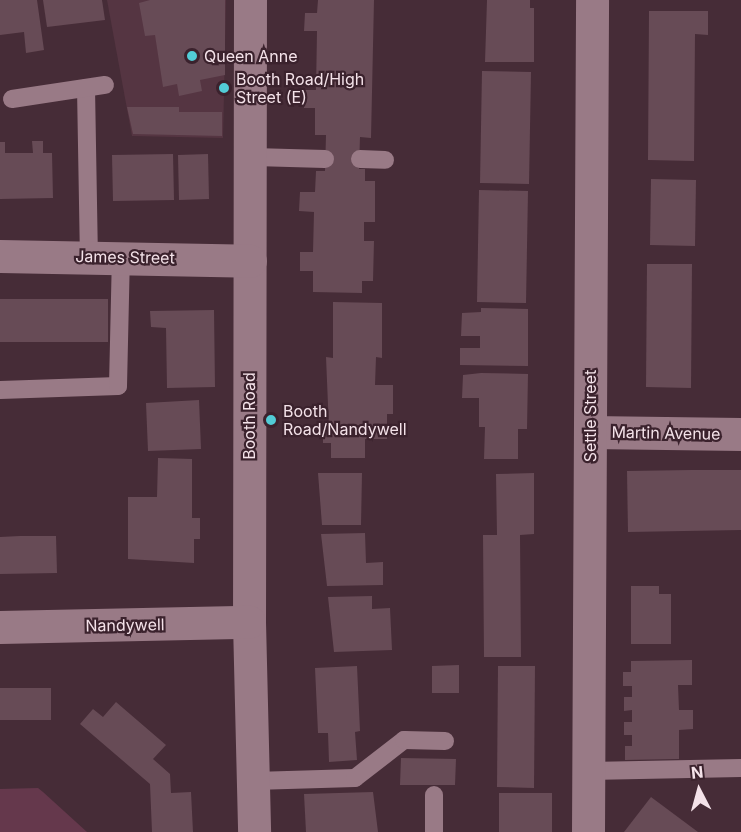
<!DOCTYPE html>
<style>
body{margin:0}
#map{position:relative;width:741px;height:832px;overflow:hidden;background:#462c37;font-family:Inter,sans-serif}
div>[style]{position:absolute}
.built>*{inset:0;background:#553542}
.green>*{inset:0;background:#65384c}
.building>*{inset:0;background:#674b56}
.lane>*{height:18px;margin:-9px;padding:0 9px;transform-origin:9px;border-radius:9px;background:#997a86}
.street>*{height:33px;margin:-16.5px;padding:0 16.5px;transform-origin:16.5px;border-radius:16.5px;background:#997a86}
.dots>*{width:16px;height:16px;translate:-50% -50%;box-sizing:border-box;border:3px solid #3b222d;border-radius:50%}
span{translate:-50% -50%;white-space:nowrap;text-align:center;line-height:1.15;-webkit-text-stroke:4.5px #3b222d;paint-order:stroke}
.poi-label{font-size:16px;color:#f4e2e9}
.left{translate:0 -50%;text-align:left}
.street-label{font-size:16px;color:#f4e2e9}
.north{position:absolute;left:669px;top:760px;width:60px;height:60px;-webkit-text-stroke:4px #3b222d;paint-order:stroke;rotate:354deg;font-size:16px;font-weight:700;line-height:24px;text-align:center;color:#f4e2e9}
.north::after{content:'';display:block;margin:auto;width:21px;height:27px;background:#f4e2e9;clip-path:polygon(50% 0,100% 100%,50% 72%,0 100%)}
</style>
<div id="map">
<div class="built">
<i style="clip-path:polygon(107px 0,226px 0,223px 138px,132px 136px)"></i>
</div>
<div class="green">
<i style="clip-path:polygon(38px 788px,43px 792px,87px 832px,0 832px,0 789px)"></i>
</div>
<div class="building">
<i style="clip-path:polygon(0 0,37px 0,44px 50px,26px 53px,24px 32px,0 35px)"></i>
<i style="clip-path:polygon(43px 0,102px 0,105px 20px,47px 27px)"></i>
<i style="clip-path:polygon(150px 0,225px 0,225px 75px,200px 80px,202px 91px,179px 96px,177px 84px,163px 87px,155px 35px,145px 36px,139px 3px)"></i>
<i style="clip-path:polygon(318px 0,374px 0,371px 138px,360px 137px,359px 169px,365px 169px,365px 181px,375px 181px,375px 222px,364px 222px,364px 241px,374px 241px,373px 281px,362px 281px,362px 293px,313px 292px,313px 271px,300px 271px,300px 252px,313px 252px,314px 212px,299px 211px,300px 192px,315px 192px,316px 171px,325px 171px,326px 135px,315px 135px,315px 108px,304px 108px,304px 90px,316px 90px,317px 31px,304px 31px,305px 13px,317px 13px)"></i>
<i style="clip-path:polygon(487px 0,530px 0,530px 8px,534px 8px,534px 62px,485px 62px)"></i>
<i style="clip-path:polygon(649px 11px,708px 11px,708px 35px,695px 34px,694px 161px,648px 160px)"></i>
<i style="clip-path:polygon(482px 71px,531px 72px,529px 184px,480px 183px)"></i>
<i style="clip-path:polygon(127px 107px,179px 107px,179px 112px,222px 112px,222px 136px,133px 134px)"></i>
<i style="clip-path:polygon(32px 141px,43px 141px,43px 153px,52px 153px,53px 198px,0 199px,0 142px,5px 142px,5px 153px,33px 153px)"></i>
<i style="clip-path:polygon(173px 154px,174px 200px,113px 201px,112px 155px)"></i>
<i style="clip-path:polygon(208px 154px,209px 199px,179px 200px,178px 155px)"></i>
<i style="clip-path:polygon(651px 179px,696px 180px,695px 246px,650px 245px)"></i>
<i style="clip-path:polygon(479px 190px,528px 191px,526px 303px,477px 302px)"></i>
<i style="clip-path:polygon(647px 264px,692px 264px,691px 388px,646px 387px)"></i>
<i style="clip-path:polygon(0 299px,108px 299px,108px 342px,0 342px)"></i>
<i style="clip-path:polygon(333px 302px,382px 303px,382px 358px,376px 357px,375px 385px,393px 385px,393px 414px,387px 414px,387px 439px,365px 439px,365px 458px,331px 458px,331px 443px,323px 443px,323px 429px,329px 429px,326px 357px,333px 358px)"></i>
<i style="clip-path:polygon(481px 308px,528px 309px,528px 366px,460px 365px,460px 348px,480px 348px,480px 336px,461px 336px,462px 313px,481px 312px)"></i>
<i style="clip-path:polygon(214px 310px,215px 387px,167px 388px,166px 328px,151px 327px,150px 311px)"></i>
<i style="clip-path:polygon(481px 373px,528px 374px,527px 429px,518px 429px,518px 459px,484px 459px,485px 427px,479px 427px,479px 398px,462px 398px,463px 375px)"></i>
<i style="clip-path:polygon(199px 400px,201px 449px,148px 451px,146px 403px)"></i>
<i style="clip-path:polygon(158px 458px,192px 459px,192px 518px,200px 518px,200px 539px,194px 539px,194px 563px,128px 559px,128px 497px,157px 497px)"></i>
<i style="clip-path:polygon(691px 470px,741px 470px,741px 530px,628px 532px,627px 471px)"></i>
<i style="clip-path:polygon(318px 473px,362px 473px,361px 525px,322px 525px)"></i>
<i style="clip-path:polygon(534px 473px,534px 534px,520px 535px,521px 657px,484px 657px,483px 535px,497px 535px,496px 474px)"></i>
<i style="clip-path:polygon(365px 533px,366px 563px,383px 562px,383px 585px,327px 586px,321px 534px)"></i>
<i style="clip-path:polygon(20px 536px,56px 536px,57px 573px,0 574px,0 537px)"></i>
<i style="clip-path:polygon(631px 586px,659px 586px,659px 594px,671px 594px,671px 644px,631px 644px)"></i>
<i style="clip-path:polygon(372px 596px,372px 609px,390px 608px,392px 650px,334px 652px,328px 597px)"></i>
<i style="clip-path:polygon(692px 660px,692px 685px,678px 685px,679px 710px,693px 710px,693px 729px,679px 730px,679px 759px,625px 760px,625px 746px,632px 746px,632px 735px,624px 735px,624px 722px,632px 722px,632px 710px,624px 711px,624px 697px,632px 697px,632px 686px,623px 686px,623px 672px,631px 672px,631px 661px)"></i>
<i style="clip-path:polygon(459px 665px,459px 693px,432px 693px,432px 666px)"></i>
<i style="clip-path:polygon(357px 666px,360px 731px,355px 732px,357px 760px,329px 762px,328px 733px,318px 733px,315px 668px)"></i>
<i style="clip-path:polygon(498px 666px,535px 666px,534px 788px,497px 787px)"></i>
<i style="clip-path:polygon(0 688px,51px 688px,51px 720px,0 720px)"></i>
<i style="clip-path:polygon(116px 702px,166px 745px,153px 759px,170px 774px,171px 793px,191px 792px,193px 832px,152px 832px,150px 784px,80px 724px,93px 709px,103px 717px)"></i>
<i style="clip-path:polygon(401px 758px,456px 759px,455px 785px,400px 785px)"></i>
<i style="clip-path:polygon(373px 792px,378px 832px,306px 832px,304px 794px)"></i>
<i style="clip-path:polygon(499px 793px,552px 793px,552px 832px,499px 832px)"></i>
<i style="clip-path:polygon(651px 797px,698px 832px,624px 832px)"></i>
</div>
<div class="lane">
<i style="left:86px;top:88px;width:167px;rotate:89deg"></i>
<i style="left:12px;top:99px;width:94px;rotate:-8.6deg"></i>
<i style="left:250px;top:157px;width:75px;rotate:1.5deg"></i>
<i style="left:360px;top:159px;width:25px;rotate:2deg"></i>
<i style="left:0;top:390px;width:118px;rotate:-1.9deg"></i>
<i style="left:118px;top:386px;width:130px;rotate:-88.7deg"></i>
<i style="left:589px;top:771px;width:152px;rotate:-1.1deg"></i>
<i style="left:253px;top:781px;width:102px;rotate:-1.7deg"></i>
<i style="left:355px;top:778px;width:62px;rotate:-37.8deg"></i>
<i style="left:404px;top:740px;width:41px;rotate:1.4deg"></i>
<i style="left:434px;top:832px;width:37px;rotate:-90deg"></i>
</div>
<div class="street">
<i style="left:250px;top:0;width:622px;rotate:90.09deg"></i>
<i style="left:249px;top:622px;width:210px;rotate:88.6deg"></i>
<i style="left:0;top:256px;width:250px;rotate:1.1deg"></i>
<i style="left:590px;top:432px;width:151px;rotate:0.8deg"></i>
<i style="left:0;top:627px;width:249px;rotate:-1.2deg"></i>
<i style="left:588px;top:832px;width:832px;rotate:-89.72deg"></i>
</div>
<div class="dots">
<i style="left:192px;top:56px;background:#52ccd6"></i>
<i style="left:224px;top:88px;background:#52ccd6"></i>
<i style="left:271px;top:420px;background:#52ccd6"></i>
</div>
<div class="poi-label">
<span class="left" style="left:204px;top:56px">Queen Anne</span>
<span class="left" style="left:236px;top:88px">Booth Road/High<br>Street (E)</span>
<span class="left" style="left:283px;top:420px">Booth<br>Road/Nandywell</span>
</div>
<div class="street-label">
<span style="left:125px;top:257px;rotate:1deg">James Street</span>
<span style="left:249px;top:416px;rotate:-90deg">Booth Road</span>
<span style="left:590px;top:416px;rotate:-90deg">Settle Street</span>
<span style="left:666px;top:433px;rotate:1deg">Martin Avenue</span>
<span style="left:125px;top:625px;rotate:-1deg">Nandywell</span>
</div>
<div class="north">N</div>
</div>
